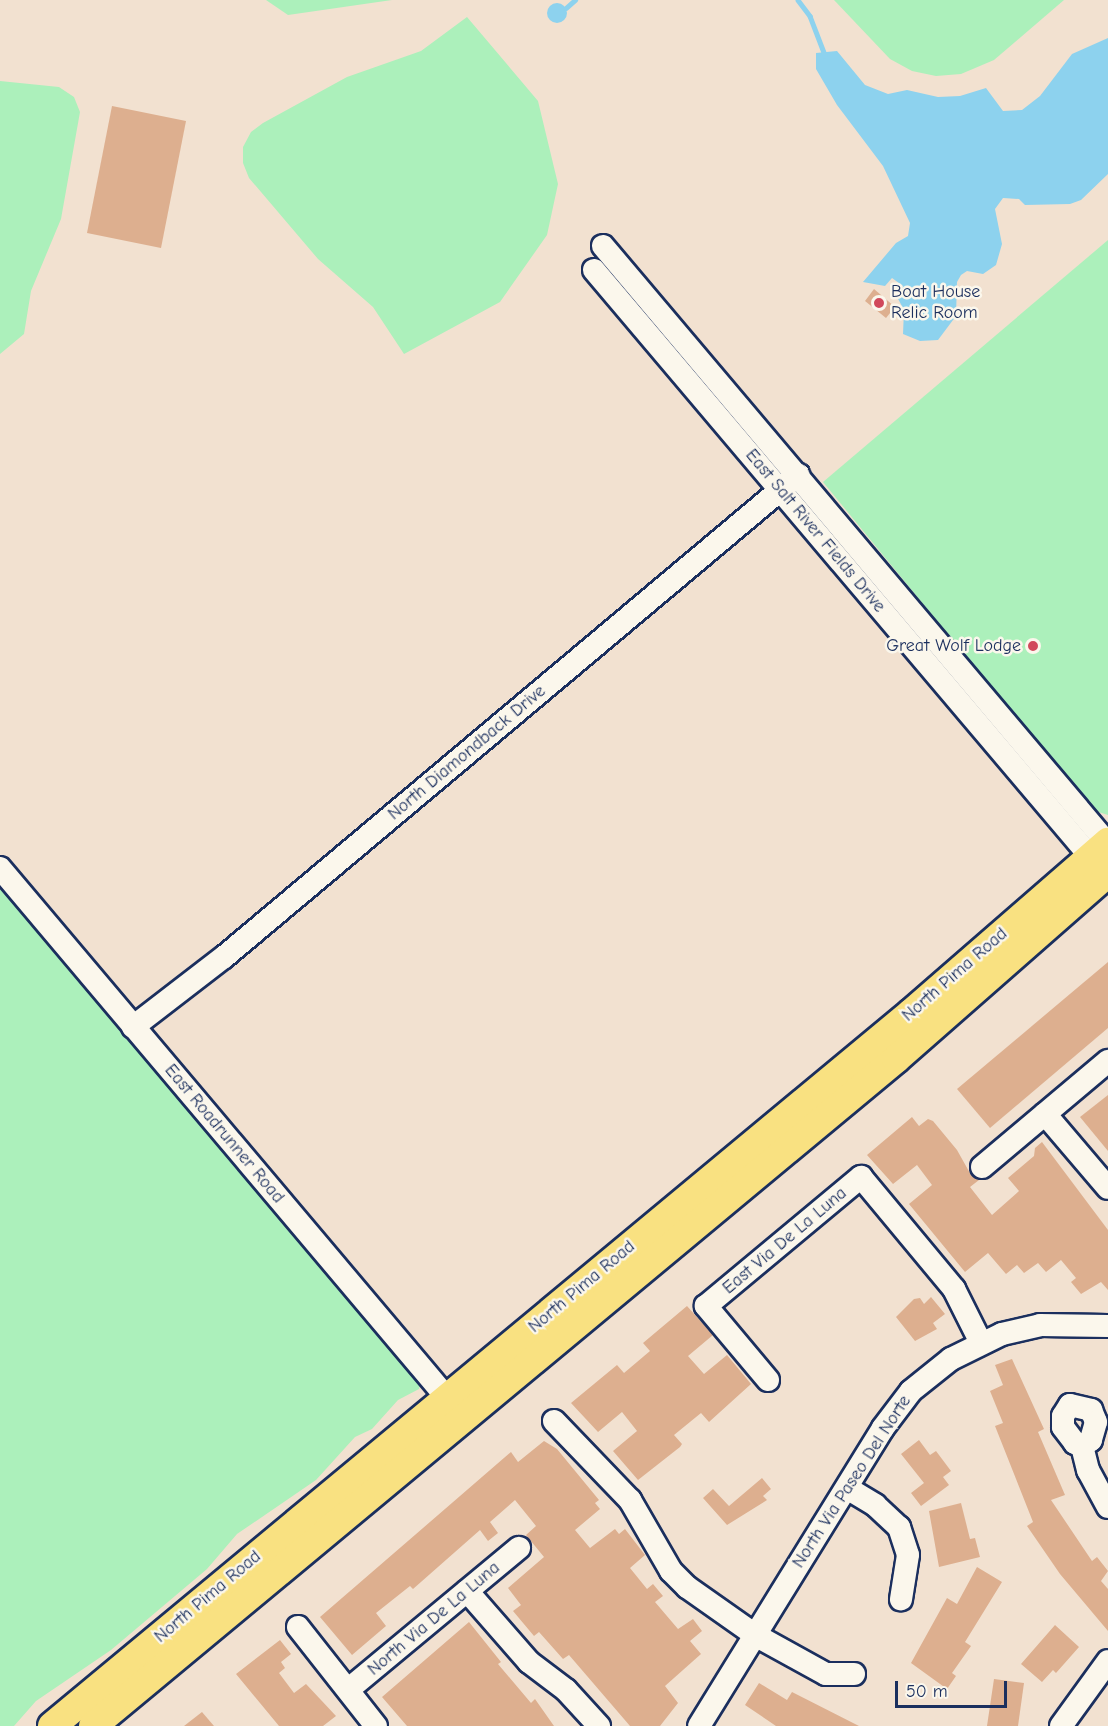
<!DOCTYPE html>
<style>
body{margin:0}
#map{position:relative;width:1108px;height:1726px;overflow:hidden;background:#f2e1d0;font-family:"Comic Neue",sans-serif}
div>[style]{position:absolute}
.green>*{inset:0;background:#acf0bb}
.water>*{inset:0;background:#8dd2ee}
.round{border-radius:50%}
.stream>*{height:4.5px;margin:-2.25px;padding:0 2.25px;transform-origin:2.25px;border-radius:2.25px;background:#8dd2ee}
.building>*{inset:0;background:#ddaf8f}
.roads{filter:drop-shadow(2px 0 #1b2f5e) drop-shadow(-2px 0 #1b2f5e) drop-shadow(0 2px #1b2f5e) drop-shadow(0 -2px #1b2f5e)}
.minor>*{height:22px;margin:-11px;padding:0 11px;transform-origin:11px;border-radius:11px;background:#fbf7ec}
.major>*{height:28px;margin:-14px;padding:0 14px;transform-origin:14px;border-radius:14px;background:#f9e181}
.dots>*{width:16px;height:16px;translate:-50% -50%;box-sizing:border-box;border:3px solid #fbf7ec;border-radius:50%}
span{translate:-50% -50%;white-space:nowrap;text-align:center;line-height:1.15;-webkit-text-stroke:5px #fbf7ec;paint-order:stroke}
.poi-label{font-size:18px;color:#1b2f5e}
.left{translate:0 -50%;text-align:left}
.right{translate:-100% -50%;text-align:right}
.street-label{font-size:18px;color:#1b2f5e}
.scale{position:absolute;left:895px;top:1681px;width:112px;height:27px;box-sizing:border-box;border:3px solid #1b2f5e;border-top:0;padding-left:8px;font-size:18px;line-height:21px;white-space:nowrap;color:#1b2f5e;-webkit-text-stroke:4px #fbf7ec;paint-order:stroke}
</style>
<div id="map">
<div class="green">
<i style="clip-path:polygon(266px 0,392px 0,288px 15px)"></i>
<i style="clip-path:polygon(834px 0,1064px 0,994px 60px,961px 74px,936px 76px,912px 71px,890px 59px)"></i>
<i style="clip-path:polygon(467px 17px,538px 101px,558px 184px,547px 235px,500px 302px,404px 354px,373px 307px,318px 259px,249px 178px,243px 163px,243px 147px,251px 132px,263px 123px,347px 77px,421px 51px)"></i>
<i style="clip-path:polygon(0 81px,59px 87px,74px 97px,80px 112px,61px 219px,31px 291px,24px 334px,0 354px)"></i>
<i style="clip-path:polygon(1108px 240px,1108px 815px,1092px 810px,823px 482px)"></i>
<i style="clip-path:polygon(0 881px,422px 1379px,419px 1389px,398px 1400px,372px 1429px,355px 1437px,316px 1480px,237px 1534px,207px 1569px,111px 1650px,36px 1701px,14px 1726px,0 1726px)"></i>
</div>
<div class="water">
<i class="round" style="left:547px;top:3px;width:20px;height:20px"></i>
<i style="clip-path:polygon(1108px 38px,1108px 174px,1081px 200px,1070px 204px,1025px 205px,1019px 199px,1003px 198px,995px 209px,1002px 244px,996px 265px,983px 274px,967px 271px,961px 275px,957px 282px,956px 316px,938px 340px,920px 341px,903px 334px,904px 310px,896px 295px,903px 286px,892px 278px,885px 286px,863px 282px,896px 243px,908px 236px,910px 223px,883px 166px,837px 105px,816px 69px,816px 53px,837px 51px,865px 85px,888px 94px,907px 90px,938px 97px,960px 96px,986px 88px,1003px 111px,1022px 110px,1040px 96px,1072px 54px)"></i>
</div>
<div class="stream">
<i style="left:798px;top:0;width:20px;rotate:53deg"></i>
<i style="left:810px;top:16px;width:42px;rotate:69deg"></i>
<i style="left:566px;top:8px;width:12px;rotate:-42deg"></i>
</div>
<div class="building">
<i style="clip-path:polygon(112px 106px,186px 121px,161px 248px,87px 233px)"></i>
<i style="clip-path:polygon(874px 289px,895px 307px,886px 318px,865px 301px)"></i>
<i style="clip-path:polygon(1108px 962px,1108px 1028px,990px 1128px,957px 1089px)"></i>
<i style="clip-path:polygon(1108px 1095px,1108px 1151px,1080px 1117px)"></i>
<i style="clip-path:polygon(912px 1117px,919px 1126px,928px 1119px,933px 1121px,957px 1150px,971px 1175px,979px 1180px,970px 1187px,992px 1215px,1019px 1191px,1008px 1178px,1034px 1156px,1035px 1148px,1042px 1142px,1108px 1230px,1108px 1290px,1101px 1282px,1081px 1294px,1071px 1282px,1076px 1278px,1061px 1260px,1046px 1272px,1038px 1263px,1024px 1273px,1017px 1265px,1006px 1274px,988px 1253px,965px 1272px,909px 1204px,932px 1185px,917px 1165px,893px 1184px,867px 1155px)"></i>
<i style="clip-path:polygon(931px 1297px,945px 1314px,933px 1323px,937px 1329px,915px 1341px,896px 1317px,914px 1299px,920px 1298px,924px 1304px)"></i>
<i style="clip-path:polygon(687px 1306px,713px 1335px,688px 1356px,704px 1374px,727px 1355px,751px 1384px,709px 1422px,701px 1413px,674px 1435px,682px 1444px,680px 1447px,638px 1480px,613px 1451px,637px 1431px,622px 1412px,598px 1432px,571px 1403px,617px 1365px,624px 1373px,650px 1351px,643px 1343px)"></i>
<i style="clip-path:polygon(1012px 1359px,1044px 1429px,1038px 1432px,1065px 1495px,1051px 1500px,1092px 1561px,1097px 1557px,1108px 1571px,1101px 1581px,1108px 1589px,1108px 1631px,1060px 1574px,1027px 1526px,1033px 1522px,995px 1426px,1003px 1423px,990px 1391px,1003px 1385px,995px 1365px)"></i>
<i style="clip-path:polygon(919px 1440px,930px 1455px,936px 1451px,951px 1471px,943px 1477px,949px 1485px,921px 1506px,911px 1493px,924px 1483px,901px 1454px)"></i>
<i style="clip-path:polygon(544px 1441px,557px 1449px,599px 1500px,595px 1503px,600px 1509px,575px 1530px,590px 1548px,615px 1529px,619px 1534px,625px 1529px,645px 1555px,630px 1568px,647px 1589px,653px 1584px,663px 1596px,655px 1602px,678px 1629px,693px 1619px,702px 1631px,690px 1641px,701px 1654px,665px 1686px,678px 1703px,660px 1726px,630px 1726px,569px 1655px,563px 1659px,539px 1632px,534px 1636px,513px 1611px,521px 1605px,508px 1588px,544px 1557px,526px 1535px,536px 1526px,515px 1500px,490px 1522px,498px 1533px,488px 1541px,480px 1530px,413px 1589px,410px 1586px,376px 1613px,386px 1626px,352px 1655px,320px 1617px,511px 1452px,518px 1462px)"></i>
<i style="clip-path:polygon(762px 1478px,771px 1489px,763px 1496px,767px 1500px,727px 1525px,703px 1498px,713px 1489px,729px 1506px)"></i>
<i style="clip-path:polygon(961px 1503px,970px 1539px,975px 1538px,980px 1557px,939px 1567px,929px 1511px)"></i>
<i style="clip-path:polygon(977px 1567px,1002px 1582px,965px 1642px,971px 1646px,952px 1673px,956px 1676px,947px 1689px,911px 1663px,947px 1598px,957px 1604px)"></i>
<i style="clip-path:polygon(469px 1622px,501px 1662px,498px 1664px,531px 1703px,535px 1699px,554px 1726px,407px 1726px,382px 1697px)"></i>
<i style="clip-path:polygon(1055px 1625px,1079px 1647px,1056px 1673px,1053px 1670px,1042px 1682px,1021px 1664px)"></i>
<i style="clip-path:polygon(280px 1640px,291px 1654px,281px 1662px,285px 1668px,279px 1673px,294px 1693px,306px 1684px,336px 1716px,323px 1726px,279px 1726px,236px 1674px)"></i>
<i style="clip-path:polygon(994px 1679px,1024px 1683px,1018px 1726px,987px 1726px)"></i>
<i style="clip-path:polygon(759px 1683px,787px 1700px,792px 1692px,859px 1726px,776px 1726px,745px 1705px)"></i>
<i style="clip-path:polygon(202px 1712px,214px 1726px,184px 1726px)"></i>
</div>
<div class="roads">
<div class="minor">
<i style="left:603px;top:246px;width:783px;rotate:49.82deg"></i>
<i style="left:594px;top:270px;width:785px;rotate:49.76deg"></i>
<i style="left:0;top:868px;width:695px;rotate:49.85deg"></i>
<i style="left:133px;top:1027px;width:115px;rotate:-37.6deg"></i>
<i style="left:224px;top:957px;width:750px;rotate:-40.02deg"></i>
<i style="left:1045px;top:1114px;width:97px;rotate:49.6deg"></i>
<i style="left:982px;top:1167px;width:165px;rotate:-40.1deg"></i>
<i style="left:768px;top:1380px;width:97px;rotate:-130deg"></i>
<i style="left:706px;top:1306px;width:202px;rotate:-39.8deg"></i>
<i style="left:861px;top:1177px;width:146px;rotate:50.3deg"></i>
<i style="left:954px;top:1289px;width:60px;rotate:63.4deg"></i>
<i style="left:1070px;top:1405px;width:22px;rotate:13deg"></i>
<i style="left:1091px;top:1410px;width:13px;rotate:67deg"></i>
<i style="left:1096px;top:1422px;width:19px;rotate:106deg"></i>
<i style="left:1091px;top:1440px;width:11px;rotate:146deg"></i>
<i style="left:1082px;top:1446px;width:8px;rotate:-157deg"></i>
<i style="left:1075px;top:1443px;width:20px;rotate:-127deg"></i>
<i style="left:1063px;top:1427px;width:11px;rotate:-90deg"></i>
<i style="left:1063px;top:1416px;width:13px;rotate:-58deg"></i>
<i style="left:554px;top:1421px;width:110px;rotate:46.1deg"></i>
<i style="left:630px;top:1500px;width:82px;rotate:60deg"></i>
<i style="left:671px;top:1571px;width:23px;rotate:45deg"></i>
<i style="left:687px;top:1587px;width:83px;rotate:35.2deg"></i>
<i style="left:755px;top:1635px;width:81px;rotate:28.8deg"></i>
<i style="left:826px;top:1674px;width:28px"></i>
<i style="left:1082px;top:1446px;width:25px;rotate:76deg"></i>
<i style="left:1088px;top:1470px;width:42px;rotate:61.6deg"></i>
<i style="left:847px;top:1488px;width:33px;rotate:31deg"></i>
<i style="left:875px;top:1505px;width:33px;rotate:43deg"></i>
<i style="left:899px;top:1527px;width:29px;rotate:72deg"></i>
<i style="left:908px;top:1555px;width:45px;rotate:99deg"></i>
<i style="left:467px;top:1591px;width:94px;rotate:48.9deg"></i>
<i style="left:529px;top:1662px;width:46px;rotate:37.1deg"></i>
<i style="left:566px;top:1690px;width:49px;rotate:47.5deg"></i>
<i style="left:298px;top:1627px;width:126px;rotate:51.8deg"></i>
<i style="left:349px;top:1689px;width:221px;rotate:-39.7deg"></i>
<i style="left:699px;top:1726px;width:350px;rotate:-58.3deg"></i>
<i style="left:883px;top:1428px;width:46px;rotate:-52.9deg"></i>
<i style="left:911px;top:1391px;width:51px;rotate:-38.7deg"></i>
<i style="left:951px;top:1359px;width:57px;rotate:-26.1deg"></i>
<i style="left:1002px;top:1334px;width:39px;rotate:-13deg"></i>
<i style="left:1040px;top:1325px;width:68px;rotate:0.8deg"></i>
<i style="left:1061px;top:1726px;width:80px;rotate:-54.1deg"></i>
</div>
<div class="major">
<i style="left:52px;top:1726px;width:1116px;rotate:-39.69deg"></i>
<i style="left:911px;top:1013px;width:261px;rotate:-41deg"></i>
<i style="left:93px;top:1726px;width:1044px;rotate:-39.71deg"></i>
<i style="left:896px;top:1059px;width:282px;rotate:-41.3deg"></i>
</div>
</div>
<div class="dots">
<i style="left:879px;top:303px;background:#d1495b"></i>
<i style="left:1033px;top:646px;background:#d1495b"></i>
</div>
<div class="poi-label">
<span class="left" style="left:891px;top:303px">Boat House<br>Relic Room</span>
<span class="right" style="left:1021px;top:646px">Great Wolf Lodge</span>
</div>
<div class="street-label">
<span style="left:815px;top:531px;rotate:50deg">East Salt River Fields Drive</span>
<span style="left:467px;top:753px;rotate:-40deg">North Diamondback Drive</span>
<span style="left:955px;top:975px;rotate:-41deg">North Pima Road</span>
<span style="left:224px;top:1134px;rotate:50deg">East Roadrunner Road</span>
<span style="left:785px;top:1241px;rotate:-40deg">East Via De La Luna</span>
<span style="left:582px;top:1287px;rotate:-40deg">North Pima Road</span>
<span style="left:852px;top:1482px;rotate:-57deg">North Via Paseo Del Norte</span>
<span style="left:208px;top:1597px;rotate:-40deg">North Pima Road</span>
<span style="left:434px;top:1619px;rotate:-40deg">North Via De La Luna</span>
</div>
<div class="scale">50 m</div>
</div>
